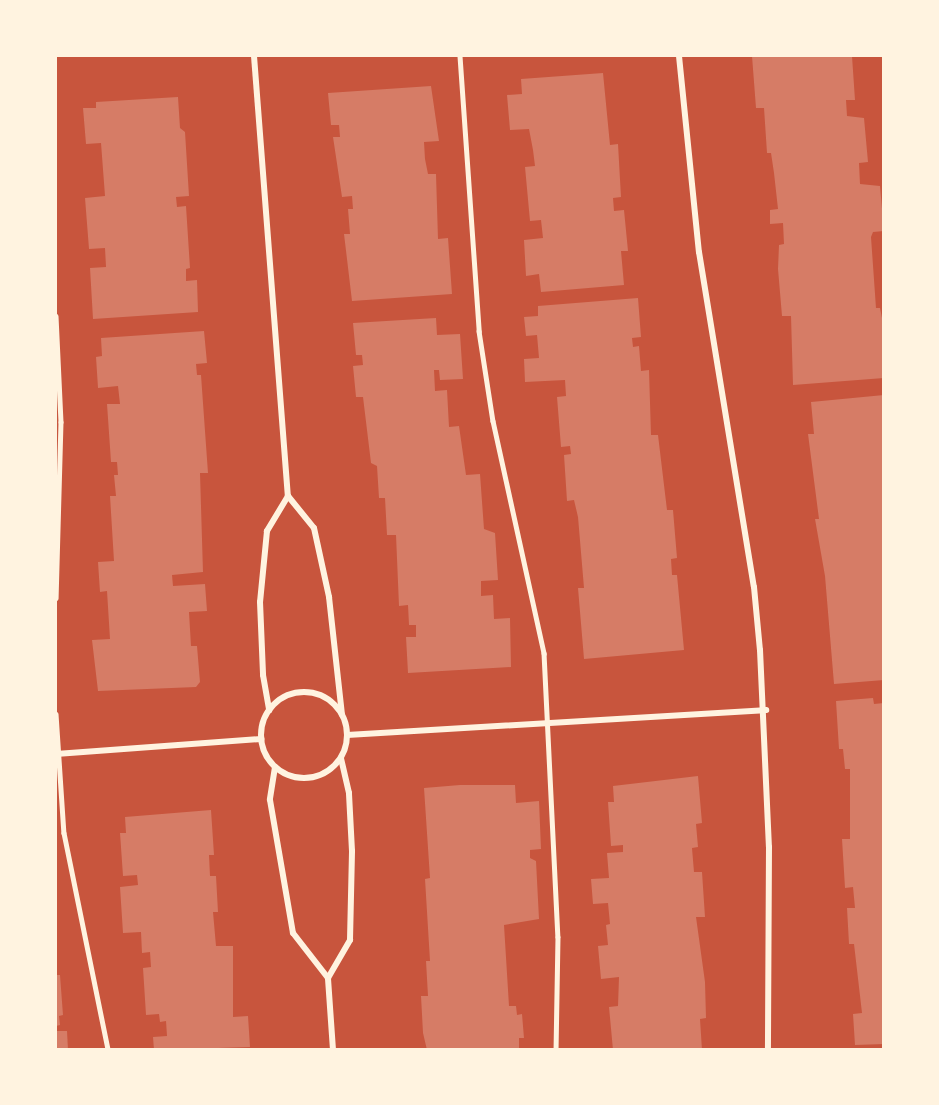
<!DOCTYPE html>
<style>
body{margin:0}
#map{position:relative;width:939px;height:1105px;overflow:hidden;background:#c8553d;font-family:Inter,sans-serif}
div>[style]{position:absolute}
.building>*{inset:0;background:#d67c66}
.service>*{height:4.5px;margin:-2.25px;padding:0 2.25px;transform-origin:2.25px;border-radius:2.25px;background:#fff3e0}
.minor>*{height:6px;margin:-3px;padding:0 3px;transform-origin:3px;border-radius:3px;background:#fff3e0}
.minor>.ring{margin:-3px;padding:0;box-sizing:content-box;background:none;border:6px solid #fff3e0;border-radius:50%}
span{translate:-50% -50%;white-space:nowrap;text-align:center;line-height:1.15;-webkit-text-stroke:4.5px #fff3e0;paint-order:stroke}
.frame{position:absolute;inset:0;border:57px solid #fff3e0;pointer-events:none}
</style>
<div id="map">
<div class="building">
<i style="clip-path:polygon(752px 56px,852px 56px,855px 100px,846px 100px,847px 116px,864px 118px,868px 162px,859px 163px,860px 184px,880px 186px,884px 231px,873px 232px,871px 237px,876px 308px,880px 308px,884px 328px,884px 378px,793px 385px,791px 316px,782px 316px,778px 269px,779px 245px,784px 244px,783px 223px,770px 224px,770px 210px,778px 209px,774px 173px,771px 153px,767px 153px,764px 108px,756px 108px)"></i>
<i style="clip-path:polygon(603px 73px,610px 145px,618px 144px,621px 197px,613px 198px,614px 211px,624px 210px,628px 251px,621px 251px,624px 285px,541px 292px,539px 274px,526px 276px,524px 240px,543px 238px,541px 220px,530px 221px,525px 167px,535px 166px,533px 150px,529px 129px,510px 130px,507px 95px,522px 94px,521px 79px)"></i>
<i style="clip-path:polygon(431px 86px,439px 141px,424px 142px,425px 159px,428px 174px,436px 174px,438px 239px,448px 238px,452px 294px,352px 301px,344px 234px,350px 234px,348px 209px,353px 209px,352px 196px,342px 197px,333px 137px,340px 137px,339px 125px,331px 125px,328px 93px)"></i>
<i style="clip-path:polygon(178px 97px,180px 128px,185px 132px,189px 196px,176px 197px,177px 207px,186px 206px,190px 268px,186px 269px,186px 281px,197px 280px,198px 312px,93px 319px,90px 268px,106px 267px,105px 248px,89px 249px,85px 198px,105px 196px,101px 143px,86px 144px,83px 108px,96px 108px,96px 102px)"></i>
<i style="clip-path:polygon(638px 298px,641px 337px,632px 338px,633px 347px,639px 346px,641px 371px,649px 370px,651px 435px,658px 435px,667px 510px,673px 510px,677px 558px,671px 559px,672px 575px,677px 575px,684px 650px,584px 659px,578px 588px,584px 588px,578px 517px,574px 500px,567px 501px,564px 455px,571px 454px,570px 446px,561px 447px,557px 397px,566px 396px,565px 380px,525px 382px,524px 359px,539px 358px,537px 335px,526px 336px,524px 317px,538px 316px,538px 306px)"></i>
<i style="clip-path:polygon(436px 318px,437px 335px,460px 334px,463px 379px,440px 380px,439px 370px,434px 370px,435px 391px,447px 390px,449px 427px,459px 426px,466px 475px,480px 474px,484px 529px,495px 533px,498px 580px,481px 581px,481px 596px,493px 595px,494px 619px,510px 618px,511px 667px,408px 673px,406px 637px,416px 637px,416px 625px,409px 625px,408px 605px,399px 606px,396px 535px,387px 535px,385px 498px,379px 498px,377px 466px,371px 463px,363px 397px,356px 397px,353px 366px,363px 365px,362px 355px,356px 355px,353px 323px)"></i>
<i style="clip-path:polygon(204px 331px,207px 363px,196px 364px,197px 375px,201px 375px,208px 473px,200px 473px,203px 572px,172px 575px,173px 586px,205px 584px,207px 611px,189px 612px,191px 646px,197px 646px,200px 682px,196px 687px,98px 691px,92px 640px,110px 639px,107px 591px,100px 592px,98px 562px,114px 561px,110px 496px,116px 496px,114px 475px,118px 475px,117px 462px,111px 462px,107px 404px,120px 404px,118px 386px,98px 388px,96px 357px,102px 356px,101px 338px)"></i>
<i style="clip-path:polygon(884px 395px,884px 680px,834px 684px,825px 576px,815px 519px,819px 519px,808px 434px,814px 434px,811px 402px)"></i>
<i style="clip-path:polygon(873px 698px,874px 704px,884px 703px,884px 1044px,855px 1045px,853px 1014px,862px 1013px,854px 944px,849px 944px,847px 908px,855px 908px,853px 887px,845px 888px,842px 839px,850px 839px,850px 769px,845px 769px,843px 749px,839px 749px,836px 701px)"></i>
<i style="clip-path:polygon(698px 776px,702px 823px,696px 824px,698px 847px,692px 848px,694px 872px,702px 872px,705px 917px,696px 917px,705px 982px,706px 1018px,700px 1019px,702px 1050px,613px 1050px,609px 1007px,618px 1006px,619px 977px,601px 979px,598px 946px,608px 945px,606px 925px,610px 924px,608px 903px,593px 904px,591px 879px,609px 878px,607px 853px,623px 852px,623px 845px,611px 846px,608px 802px,614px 802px,613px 786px)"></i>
<i style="clip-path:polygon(460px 785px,515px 785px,516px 803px,539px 801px,541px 849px,530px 850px,530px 858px,536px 861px,539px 919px,504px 925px,509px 1006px,516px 1006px,517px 1015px,522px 1014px,524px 1038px,519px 1038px,519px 1050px,427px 1050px,423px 1033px,421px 996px,428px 996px,426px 961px,430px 961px,425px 879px,430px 878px,424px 788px)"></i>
<i style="clip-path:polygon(211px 810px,214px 855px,209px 855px,210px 876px,216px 876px,218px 912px,213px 912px,216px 946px,233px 946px,233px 1017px,248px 1016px,250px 1047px,154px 1050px,153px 1037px,167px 1036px,166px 1021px,160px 1022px,159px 1014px,146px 1015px,143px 968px,151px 967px,150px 952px,142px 953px,141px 932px,123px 933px,120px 887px,138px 885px,137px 875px,123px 876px,120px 833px,126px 833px,125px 817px)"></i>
<i style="clip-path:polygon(56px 975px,60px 975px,63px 1015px,59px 1016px,60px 1025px,56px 1026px)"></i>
<i style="clip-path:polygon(56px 1031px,67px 1031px,68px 1050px,56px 1050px)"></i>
</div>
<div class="service">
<i style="left:460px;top:56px;width:276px;rotate:86deg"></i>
<i style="left:479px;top:331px;width:91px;rotate:81.2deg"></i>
<i style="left:493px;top:421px;width:238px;rotate:77.6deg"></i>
<i style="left:544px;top:653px;width:284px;rotate:87.2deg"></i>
<i style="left:558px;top:937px;width:113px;rotate:91deg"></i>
<i style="left:56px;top:316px;width:106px;rotate:87.3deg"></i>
<i style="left:61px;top:422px;width:176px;rotate:91.6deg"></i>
<i style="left:56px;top:714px;width:119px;rotate:86.2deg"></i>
<i style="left:64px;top:833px;width:221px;rotate:78.5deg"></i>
</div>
<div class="minor">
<i style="left:254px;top:56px;width:441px;rotate:85.6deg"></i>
<i style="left:288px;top:496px;width:41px;rotate:121deg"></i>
<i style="left:267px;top:531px;width:71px;rotate:95.6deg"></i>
<i style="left:260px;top:602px;width:73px;rotate:87.6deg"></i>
<i style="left:263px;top:675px;width:36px;rotate:80deg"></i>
<i style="left:679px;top:56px;width:197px;rotate:84.2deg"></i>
<i style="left:699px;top:252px;width:339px;rotate:80.7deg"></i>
<i style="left:754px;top:587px;width:63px;rotate:84.6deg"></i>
<i style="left:760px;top:650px;width:197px;rotate:87.4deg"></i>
<i style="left:769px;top:847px;width:203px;rotate:90.3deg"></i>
<i style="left:288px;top:496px;width:41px;rotate:50.9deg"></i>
<i style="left:314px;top:528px;width:71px;rotate:77.7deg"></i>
<i style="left:329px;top:597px;width:118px;rotate:83.7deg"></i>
<i class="ring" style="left:261px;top:692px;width:80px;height:80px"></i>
<i style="left:347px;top:735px;width:420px;rotate:-3.4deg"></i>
<i style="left:56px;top:754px;width:206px;rotate:-4.2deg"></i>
<i style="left:275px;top:767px;width:33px;rotate:99deg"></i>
<i style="left:270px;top:800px;width:135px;rotate:80.2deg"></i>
<i style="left:293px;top:933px;width:57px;rotate:52.1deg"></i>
<i style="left:333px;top:1050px;width:72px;rotate:-94deg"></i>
<i style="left:328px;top:978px;width:44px;rotate:-59.9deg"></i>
<i style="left:350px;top:940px;width:89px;rotate:-88.7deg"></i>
<i style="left:352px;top:851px;width:58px;rotate:-93deg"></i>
<i style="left:349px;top:793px;width:36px;rotate:-103deg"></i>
</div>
<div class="frame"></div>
</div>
